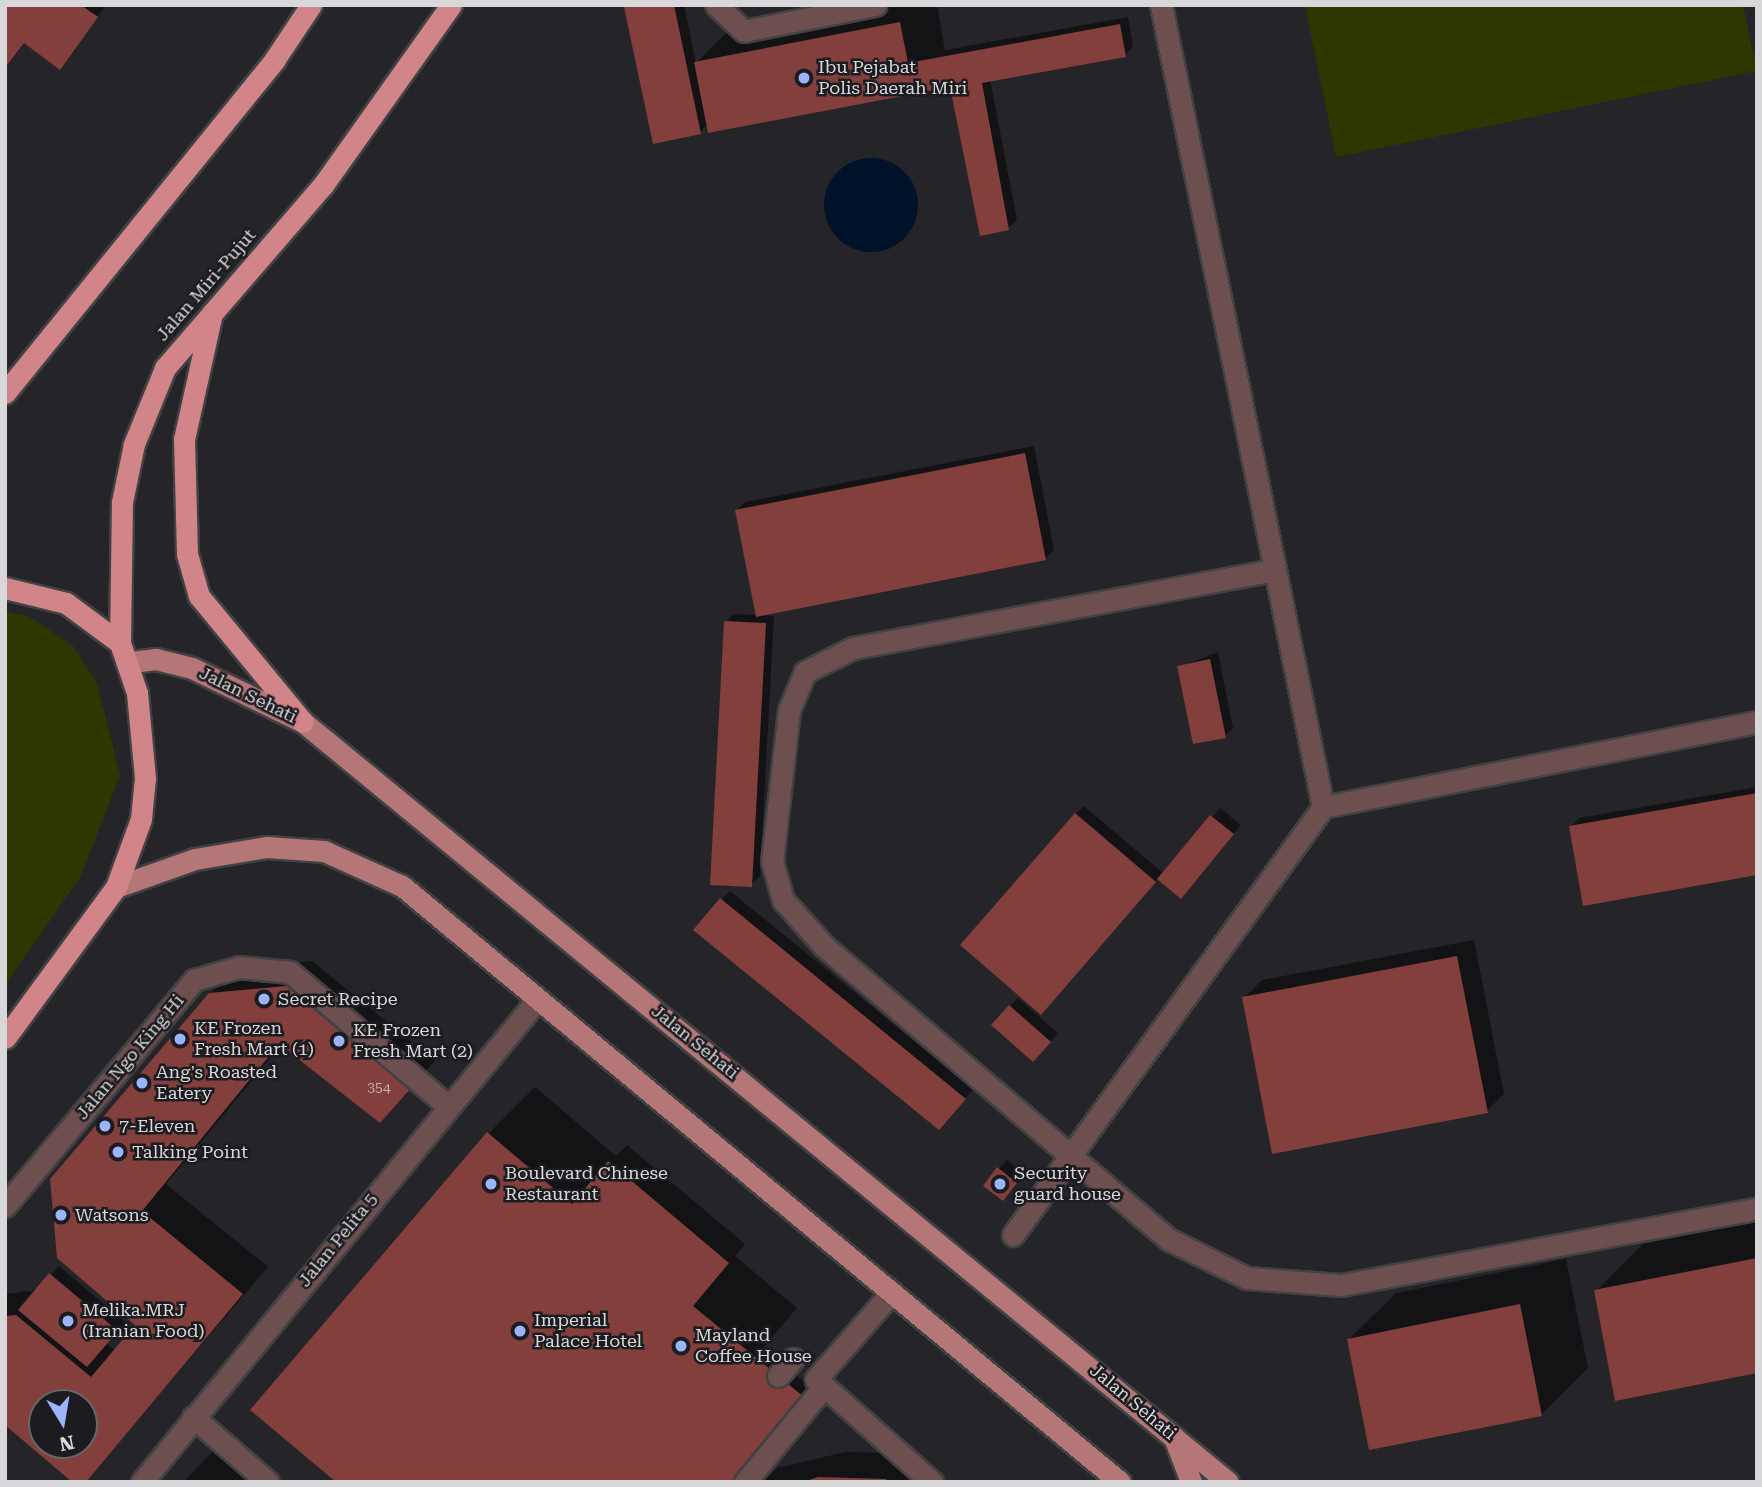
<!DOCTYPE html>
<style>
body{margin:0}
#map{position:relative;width:1762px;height:1487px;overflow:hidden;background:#252529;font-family:"Roboto Serif",serif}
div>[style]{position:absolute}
.green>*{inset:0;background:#2c3800}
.water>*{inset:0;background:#00122a}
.round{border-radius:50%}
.shadow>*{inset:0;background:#0007}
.building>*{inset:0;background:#833f3c}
.roads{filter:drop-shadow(2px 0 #424245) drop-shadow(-2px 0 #424245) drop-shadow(0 2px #424245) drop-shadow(0 -2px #424245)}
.minor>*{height:21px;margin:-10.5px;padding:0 10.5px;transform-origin:10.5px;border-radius:10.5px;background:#6e4f50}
.major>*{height:21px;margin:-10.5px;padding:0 10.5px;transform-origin:10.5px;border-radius:10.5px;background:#b57678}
.highway>*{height:21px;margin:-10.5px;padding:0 10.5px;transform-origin:10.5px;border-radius:10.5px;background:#d18588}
.dots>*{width:19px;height:19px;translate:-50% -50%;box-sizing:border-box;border:4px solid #1c1c20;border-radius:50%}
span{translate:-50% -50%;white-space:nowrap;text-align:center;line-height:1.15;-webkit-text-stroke:5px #1c1c20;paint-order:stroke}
.number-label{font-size:14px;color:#c3b2b2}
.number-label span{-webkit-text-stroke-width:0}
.poi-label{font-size:18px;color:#d8d8da}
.left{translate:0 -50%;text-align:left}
.street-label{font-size:18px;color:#d8d8da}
.frame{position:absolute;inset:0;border:7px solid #d8d8da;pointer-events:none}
.north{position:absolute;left:28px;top:1389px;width:70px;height:70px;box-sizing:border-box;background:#1c1c20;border:2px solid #67676a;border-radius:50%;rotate:169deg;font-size:19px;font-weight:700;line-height:28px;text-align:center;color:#d8d8da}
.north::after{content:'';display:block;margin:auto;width:24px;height:32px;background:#9cb4fd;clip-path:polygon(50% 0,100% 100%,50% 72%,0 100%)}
</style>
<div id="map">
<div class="green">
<i style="clip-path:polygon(1305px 5px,1743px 5px,1757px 71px,1336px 157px)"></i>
<i style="clip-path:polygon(5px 611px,30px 617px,73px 646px,97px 683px,120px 775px,81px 876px,5px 985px)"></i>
</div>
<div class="water">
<i class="round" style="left:824px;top:158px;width:94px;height:94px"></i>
</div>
<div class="shadow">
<i style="clip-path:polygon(5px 5px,106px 5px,60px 67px,25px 42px,5px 69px)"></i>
<i style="clip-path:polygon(684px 5px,696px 63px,730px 29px,851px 5px,937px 5px,945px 50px,1128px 17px,1133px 47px,1125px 55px,990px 79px,1017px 220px,1009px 228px,952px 85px,708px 124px,700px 132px,626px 8px)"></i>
<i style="clip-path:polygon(1034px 446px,1054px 550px,1045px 559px,762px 615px,774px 616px,760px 876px,751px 885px,726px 622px,734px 614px,757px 615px,737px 510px,745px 502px)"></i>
<i style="clip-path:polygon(1218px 652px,1233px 728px,1225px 736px,1179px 667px)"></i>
<i style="clip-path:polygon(1757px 787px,1757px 874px,1571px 827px,1579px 818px)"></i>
<i style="clip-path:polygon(1084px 806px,1164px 874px,1220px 808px,1241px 825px,1189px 889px,1158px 878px,1049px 1004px,1076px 814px)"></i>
<i style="clip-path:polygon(730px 891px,973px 1089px,947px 1120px,721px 900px)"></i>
<i style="clip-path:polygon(1474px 940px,1504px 1094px,1487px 1111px,1244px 998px,1262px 980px)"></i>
<i style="clip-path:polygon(evenodd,312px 961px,435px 1061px,380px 1121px,282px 1044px,166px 1184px,268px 1267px,84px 1482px,5px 1423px,5px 1294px,38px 1290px,59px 1266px,125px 1322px,106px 1343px,116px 1351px,138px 1325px,58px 1257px,210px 994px,237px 967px,312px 961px,42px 1403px,84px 1403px,84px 1445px,42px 1445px,42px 1403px)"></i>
<i style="clip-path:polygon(1018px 998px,1058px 1033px,1041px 1051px,1010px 1006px)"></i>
<i style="clip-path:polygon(535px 1087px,616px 1156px,627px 1145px,745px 1244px,735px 1256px,797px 1308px,762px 1349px,811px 1387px,732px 1482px,488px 1134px)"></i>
<i style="clip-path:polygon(1007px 1160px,1024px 1174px,1011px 1191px,999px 1169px)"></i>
<i style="clip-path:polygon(1757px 1221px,1757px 1371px,1596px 1291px,1643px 1244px)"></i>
<i style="clip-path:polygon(1566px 1259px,1588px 1368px,1542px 1414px,1349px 1339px,1396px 1293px)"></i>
<i style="clip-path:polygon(215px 1449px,255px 1482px,183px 1482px)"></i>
<i style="clip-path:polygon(845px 1452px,912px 1453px,947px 1482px,763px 1482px,777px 1468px)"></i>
</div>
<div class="building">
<i style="clip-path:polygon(5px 5px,81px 5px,98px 17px,60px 70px,24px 43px,5px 68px)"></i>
<i style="clip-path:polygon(632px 5px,674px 5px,701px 134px,653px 144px,624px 7px)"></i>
<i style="clip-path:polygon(900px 22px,908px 63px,1120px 24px,1126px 57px,982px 83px,1009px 230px,980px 236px,950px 87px,708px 133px,694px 62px)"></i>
<i style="clip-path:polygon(1025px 453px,1046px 560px,756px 617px,735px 510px)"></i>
<i style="clip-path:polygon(724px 621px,766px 623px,752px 887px,710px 885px)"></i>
<i style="clip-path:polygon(1210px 659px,1226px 738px,1193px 744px,1177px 666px)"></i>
<i style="clip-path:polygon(1757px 793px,1757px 875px,1583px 906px,1569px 826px)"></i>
<i style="clip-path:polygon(1075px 813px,1156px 882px,1041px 1015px,960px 945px)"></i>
<i style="clip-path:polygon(1210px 815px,1234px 834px,1181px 899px,1157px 879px)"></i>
<i style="clip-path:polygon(720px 898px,966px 1099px,939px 1130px,693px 930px)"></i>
<i style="clip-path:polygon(1457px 956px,1488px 1113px,1272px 1154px,1242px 997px)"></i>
<i style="clip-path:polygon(evenodd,286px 986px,411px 1088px,380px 1123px,279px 1044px,142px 1211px,243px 1294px,86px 1482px,72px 1482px,5px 1425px,5px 1316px,16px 1315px,91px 1377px,135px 1325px,57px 1258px,50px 1179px,209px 993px,286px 986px,42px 1403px,84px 1403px,84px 1445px,42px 1445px,42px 1403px)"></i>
<i style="clip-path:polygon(1009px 1005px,1051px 1042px,1033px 1062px,991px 1025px)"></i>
<i style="clip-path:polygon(487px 1132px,572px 1204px,608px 1161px,729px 1263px,693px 1306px,804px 1397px,733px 1482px,336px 1482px,250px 1410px)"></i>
<i style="clip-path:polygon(997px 1167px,1017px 1183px,1003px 1201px,983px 1186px)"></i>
<i style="clip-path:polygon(1757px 1258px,1757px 1373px,1615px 1401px,1594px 1290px)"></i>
<i style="clip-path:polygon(49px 1273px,118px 1331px,87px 1367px,18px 1310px)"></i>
<i style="clip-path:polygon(1520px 1304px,1542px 1416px,1369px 1450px,1347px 1339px)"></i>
<i style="clip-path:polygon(818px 1477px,886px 1479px,889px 1482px,803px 1482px)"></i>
</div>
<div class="roads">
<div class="minor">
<i style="left:716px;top:5px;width:38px;rotate:43deg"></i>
<i style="left:744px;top:31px;width:134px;rotate:-11.2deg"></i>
<i style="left:1161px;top:5px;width:818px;rotate:78.58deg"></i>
<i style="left:1323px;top:807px;width:442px;rotate:-11.1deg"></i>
<i style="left:1274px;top:570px;width:428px;rotate:169.5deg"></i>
<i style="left:853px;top:648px;width:54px;rotate:153.4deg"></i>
<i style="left:805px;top:672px;width:41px;rotate:112.8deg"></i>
<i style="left:789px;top:710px;width:152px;rotate:96.4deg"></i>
<i style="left:772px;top:861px;width:41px;rotate:74.2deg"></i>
<i style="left:783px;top:900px;width:62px;rotate:48.3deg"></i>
<i style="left:824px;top:946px;width:454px;rotate:40.4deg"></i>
<i style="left:1170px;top:1240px;width:86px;rotate:26.3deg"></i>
<i style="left:1247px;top:1278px;width:94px;rotate:4.3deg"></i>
<i style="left:1341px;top:1285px;width:423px;rotate:-10.4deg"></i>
<i style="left:5px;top:1206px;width:295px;rotate:-50.1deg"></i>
<i style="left:194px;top:980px;width:47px;rotate:-16.1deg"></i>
<i style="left:239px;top:967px;width:51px;rotate:5.6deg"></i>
<i style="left:290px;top:972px;width:206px;rotate:40.3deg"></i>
<i style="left:1013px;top:1235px;width:528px;rotate:-54.08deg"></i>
<i style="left:892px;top:1292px;width:116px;rotate:131.1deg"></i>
<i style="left:816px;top:1379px;width:155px;rotate:41.6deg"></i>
<i style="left:778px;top:1376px;width:23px;rotate:-49deg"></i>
<i style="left:193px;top:1417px;width:99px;rotate:40.9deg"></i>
<i style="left:142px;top:1482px;width:623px;rotate:-50.67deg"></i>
<i style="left:745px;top:1482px;width:124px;rotate:-50.5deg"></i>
</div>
<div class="major">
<i style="left:131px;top:662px;width:25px;rotate:-7deg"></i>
<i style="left:156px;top:659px;width:37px;rotate:14deg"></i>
<i style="left:192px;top:668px;width:123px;rotate:25.9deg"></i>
<i style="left:303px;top:722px;width:1197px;rotate:39.41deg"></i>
<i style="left:116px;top:887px;width:84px;rotate:-19.5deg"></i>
<i style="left:195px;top:859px;width:73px;rotate:-9.5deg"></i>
<i style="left:267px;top:847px;width:57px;rotate:4deg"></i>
<i style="left:324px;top:851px;width:85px;rotate:24.2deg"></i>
<i style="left:402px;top:886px;width:933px;rotate:39.7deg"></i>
<i style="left:1174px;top:1437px;width:48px;rotate:69.3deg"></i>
</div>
<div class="highway">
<i style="left:212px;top:313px;width:129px;rotate:102.5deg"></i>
<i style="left:184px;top:439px;width:115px;rotate:88.5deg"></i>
<i style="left:187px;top:554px;width:44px;rotate:74.1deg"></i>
<i style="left:199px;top:596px;width:163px;rotate:50.5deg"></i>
<i style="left:5px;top:393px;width:429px;rotate:-51deg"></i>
<i style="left:275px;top:59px;width:65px;rotate:-56.3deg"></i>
<i style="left:5px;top:588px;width:63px;rotate:13.8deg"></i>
<i style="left:66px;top:603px;width:67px;rotate:36.5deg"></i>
<i style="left:120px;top:643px;width:53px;rotate:71.2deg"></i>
<i style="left:137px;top:693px;width:85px;rotate:84.6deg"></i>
<i style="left:145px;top:778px;width:41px;rotate:95.6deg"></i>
<i style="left:141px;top:819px;width:72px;rotate:110.2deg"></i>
<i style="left:116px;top:887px;width:187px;rotate:126.3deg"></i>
<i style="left:120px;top:643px;width:141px;rotate:-89.2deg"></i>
<i style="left:122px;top:502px;width:59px;rotate:-78.3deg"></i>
<i style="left:134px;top:444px;width:82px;rotate:-67.8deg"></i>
<i style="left:165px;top:368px;width:242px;rotate:-49.2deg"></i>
<i style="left:323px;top:185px;width:221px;rotate:-54.6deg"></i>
</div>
</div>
<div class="dots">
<i style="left:804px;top:78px;background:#9cb4fd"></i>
<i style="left:264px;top:999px;background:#9cb4fd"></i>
<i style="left:180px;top:1039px;background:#9cb4fd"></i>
<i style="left:339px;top:1041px;background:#9cb4fd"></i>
<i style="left:142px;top:1083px;background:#9cb4fd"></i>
<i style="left:105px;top:1126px;background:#9cb4fd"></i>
<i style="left:118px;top:1152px;background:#9cb4fd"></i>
<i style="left:491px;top:1184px;background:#9cb4fd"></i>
<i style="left:1000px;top:1184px;background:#9cb4fd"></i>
<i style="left:61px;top:1215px;background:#9cb4fd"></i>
<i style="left:68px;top:1321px;background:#9cb4fd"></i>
<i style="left:520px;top:1331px;background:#9cb4fd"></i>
<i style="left:681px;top:1346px;background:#9cb4fd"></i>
</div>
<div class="number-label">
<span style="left:379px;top:1087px">354</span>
</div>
<div class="poi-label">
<span class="left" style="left:818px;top:78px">Ibu Pejabat<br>Polis Daerah Miri</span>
<span class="left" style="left:278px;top:999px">Secret Recipe</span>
<span class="left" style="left:194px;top:1039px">KE Frozen<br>Fresh Mart (1)</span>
<span class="left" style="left:353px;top:1041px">KE Frozen<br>Fresh Mart (2)</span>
<span class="left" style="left:156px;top:1083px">Ang's Roasted<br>Eatery</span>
<span class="left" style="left:119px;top:1126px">7-Eleven</span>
<span class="left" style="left:132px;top:1152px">Talking Point</span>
<span class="left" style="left:505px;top:1184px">Boulevard Chinese<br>Restaurant</span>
<span class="left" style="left:1014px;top:1184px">Security<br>guard house</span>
<span class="left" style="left:75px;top:1215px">Watsons</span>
<span class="left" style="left:82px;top:1321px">Melika.MRJ<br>(Iranian Food)</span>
<span class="left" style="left:534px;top:1331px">Imperial<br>Palace Hotel</span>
<span class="left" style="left:695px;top:1346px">Mayland<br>Coffee House</span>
</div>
<div class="street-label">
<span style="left:206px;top:285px;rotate:-49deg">Jalan Miri-Pujut</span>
<span style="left:248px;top:695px;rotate:26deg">Jalan Sehati</span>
<span style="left:695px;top:1042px;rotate:39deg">Jalan Sehati</span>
<span style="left:130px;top:1057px;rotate:-50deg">Jalan Ngo King Hi</span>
<span style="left:338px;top:1240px;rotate:-51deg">Jalan Pelita 5</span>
<span style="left:1133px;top:1402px;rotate:40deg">Jalan Sehati</span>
</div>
<div class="frame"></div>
<div class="north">N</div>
</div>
